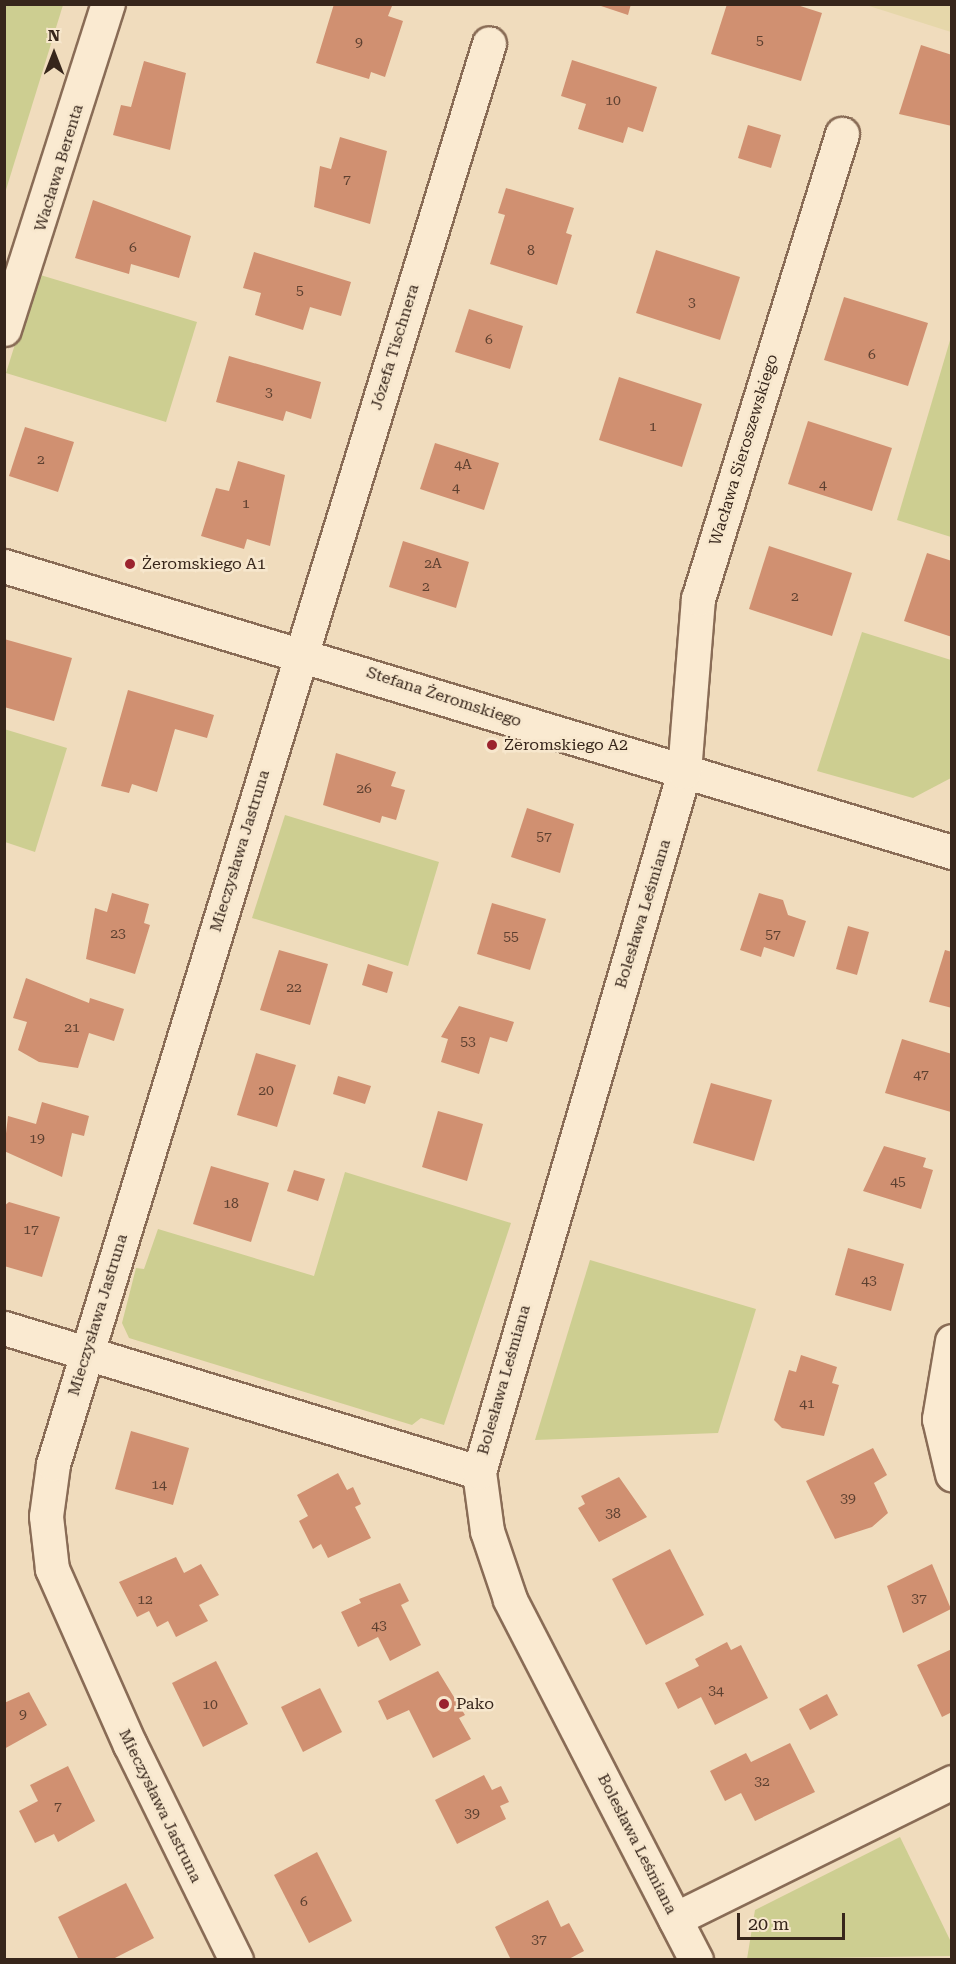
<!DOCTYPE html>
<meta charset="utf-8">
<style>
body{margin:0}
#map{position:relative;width:956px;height:1964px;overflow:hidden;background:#f0dcbd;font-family:"Roboto Serif",serif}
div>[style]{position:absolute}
.farmland>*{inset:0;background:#e6d7aa}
.green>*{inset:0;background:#cdce91}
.building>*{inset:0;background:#d09071}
.roads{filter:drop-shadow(2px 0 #896c56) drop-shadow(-2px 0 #896c56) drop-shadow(0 2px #896c56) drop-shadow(0 -2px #896c56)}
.minor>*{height:33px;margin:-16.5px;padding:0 16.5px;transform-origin:16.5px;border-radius:16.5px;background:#faead1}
.dots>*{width:16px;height:16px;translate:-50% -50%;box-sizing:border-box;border:3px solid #f7e7cd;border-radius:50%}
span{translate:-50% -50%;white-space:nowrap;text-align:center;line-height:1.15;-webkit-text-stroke:5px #f7e7cd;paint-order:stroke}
.number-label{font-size:14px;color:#5d4030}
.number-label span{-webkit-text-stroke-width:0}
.street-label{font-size:16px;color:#37261b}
.poi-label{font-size:16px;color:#37261b}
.left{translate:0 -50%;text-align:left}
.frame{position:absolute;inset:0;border:6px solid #37261b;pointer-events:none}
.north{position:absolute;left:24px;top:24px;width:60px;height:60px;-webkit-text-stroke:4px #f7e7cd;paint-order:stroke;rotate:0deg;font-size:16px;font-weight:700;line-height:24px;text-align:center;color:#37261b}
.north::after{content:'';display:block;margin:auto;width:21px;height:27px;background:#37261b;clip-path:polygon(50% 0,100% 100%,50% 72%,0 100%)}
.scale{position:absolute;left:737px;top:1913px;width:108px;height:27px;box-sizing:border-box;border:3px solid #37261b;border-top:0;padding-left:8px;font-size:18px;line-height:21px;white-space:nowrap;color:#37261b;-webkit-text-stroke:4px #f7e7cd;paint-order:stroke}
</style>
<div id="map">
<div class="farmland">
<i style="clip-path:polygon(866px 5px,951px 5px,951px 32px)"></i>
</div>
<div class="green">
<i style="clip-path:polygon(5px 4px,63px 5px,5px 193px,4px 5px)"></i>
<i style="clip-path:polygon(37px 274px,197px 322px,166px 422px,6px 373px)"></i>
<i style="clip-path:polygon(951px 337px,952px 537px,951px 537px,897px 520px)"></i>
<i style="clip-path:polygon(862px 632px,951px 660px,951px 778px,913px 798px,817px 771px)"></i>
<i style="clip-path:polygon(4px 729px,67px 748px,35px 852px,5px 842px)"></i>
<i style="clip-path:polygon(285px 815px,439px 862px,408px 966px,252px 918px)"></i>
<i style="clip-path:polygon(345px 1172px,511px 1223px,444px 1425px,421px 1418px,412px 1425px,129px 1338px,122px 1323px,136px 1268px,144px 1269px,158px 1229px,314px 1276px)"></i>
<i style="clip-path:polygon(590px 1260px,756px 1309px,718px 1433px,535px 1440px)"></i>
<i style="clip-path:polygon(900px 1837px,951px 1942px,951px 1956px,747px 1959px,755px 1910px)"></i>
</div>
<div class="building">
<i style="clip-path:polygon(334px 4px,387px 4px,392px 6px,388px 16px,403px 21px,385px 77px,371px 72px,369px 79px,316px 63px)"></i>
<i style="clip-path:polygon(595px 4px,631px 4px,628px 15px)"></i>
<i style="clip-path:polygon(727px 4px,794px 4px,822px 13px,801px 81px,711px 54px)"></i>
<i style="clip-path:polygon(921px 45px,952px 55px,952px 126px,899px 114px)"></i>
<i style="clip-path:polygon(572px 60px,657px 87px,643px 132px,628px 127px,623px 143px,578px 129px,586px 104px,561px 96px)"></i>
<i style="clip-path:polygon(144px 61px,186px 73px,170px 150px,113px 135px,121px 105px,131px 107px)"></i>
<i style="clip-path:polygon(748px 125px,781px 135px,771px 168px,738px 158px)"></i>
<i style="clip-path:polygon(340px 137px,387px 151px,370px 224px,314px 207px,320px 166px,331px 169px)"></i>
<i style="clip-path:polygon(506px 188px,574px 208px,566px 233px,572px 235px,557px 285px,490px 264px,505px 215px,498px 213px)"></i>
<i style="clip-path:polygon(93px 200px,191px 236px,179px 278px,131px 264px,129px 274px,75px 258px)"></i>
<i style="clip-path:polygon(656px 250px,740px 277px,720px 340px,636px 313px)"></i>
<i style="clip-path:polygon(254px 252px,351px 282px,341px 316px,310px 307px,303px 330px,255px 315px,261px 293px,243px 288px)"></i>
<i style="clip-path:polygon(844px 297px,928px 323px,908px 386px,824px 360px)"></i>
<i style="clip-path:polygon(469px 309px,523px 326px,510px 369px,455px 352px)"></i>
<i style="clip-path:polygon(229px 356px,321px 382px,311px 419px,286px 411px,283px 421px,216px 402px)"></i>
<i style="clip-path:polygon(619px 377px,702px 404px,682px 467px,599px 440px)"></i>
<i style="clip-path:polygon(808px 421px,892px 448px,872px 511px,788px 484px)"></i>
<i style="clip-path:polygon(25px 427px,74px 442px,58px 492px,9px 476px)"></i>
<i style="clip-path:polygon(435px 443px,499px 463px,484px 510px,420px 489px)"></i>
<i style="clip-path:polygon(238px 461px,285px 475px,270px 546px,247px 539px,244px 549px,201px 536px,216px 488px,229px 491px)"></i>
<i style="clip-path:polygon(403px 541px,469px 562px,456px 608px,389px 587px)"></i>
<i style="clip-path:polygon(769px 546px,852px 573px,832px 636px,749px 609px)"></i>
<i style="clip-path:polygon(927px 553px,952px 561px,952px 637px,904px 621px)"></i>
<i style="clip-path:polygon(4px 639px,72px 658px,54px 721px,4px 707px)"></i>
<i style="clip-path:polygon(128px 690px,214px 715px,207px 738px,175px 729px,157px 792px,132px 784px,129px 793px,101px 786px)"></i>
<i style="clip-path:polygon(336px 753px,396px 772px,391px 786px,405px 790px,396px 820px,382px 816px,380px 823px,323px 805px)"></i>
<i style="clip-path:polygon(527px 808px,574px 824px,560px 873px,511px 857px)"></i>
<i style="clip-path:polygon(112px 893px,149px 904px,144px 923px,150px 925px,135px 974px,86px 959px,95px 908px,107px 912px)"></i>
<i style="clip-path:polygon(759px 893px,783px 900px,788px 915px,806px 921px,794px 957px,764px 947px,761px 957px,740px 950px)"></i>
<i style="clip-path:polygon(492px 903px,546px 919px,530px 970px,477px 954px)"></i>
<i style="clip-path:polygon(848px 926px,869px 932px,857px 975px,836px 969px)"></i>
<i style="clip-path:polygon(279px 950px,328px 964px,310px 1025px,260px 1010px)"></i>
<i style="clip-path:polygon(945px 950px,952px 952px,952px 1008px,929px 1002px)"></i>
<i style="clip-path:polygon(368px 964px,393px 972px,387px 993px,362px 985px)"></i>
<i style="clip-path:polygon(26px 978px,89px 1003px,90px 998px,124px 1009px,114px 1041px,89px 1033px,78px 1068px,39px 1062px,18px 1050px,27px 1022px,13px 1018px)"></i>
<i style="clip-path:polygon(459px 1006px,514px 1022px,507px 1042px,490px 1037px,479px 1074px,441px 1062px,448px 1039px,441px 1037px)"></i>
<i style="clip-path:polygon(902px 1039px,952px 1054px,951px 1112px,885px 1093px)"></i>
<i style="clip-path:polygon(256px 1053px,296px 1065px,277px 1127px,237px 1115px)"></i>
<i style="clip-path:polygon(338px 1076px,371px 1086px,365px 1104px,333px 1094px)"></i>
<i style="clip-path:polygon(711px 1083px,772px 1100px,754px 1161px,693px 1143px)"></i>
<i style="clip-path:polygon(42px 1102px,89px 1116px,84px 1136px,72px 1133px,62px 1177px,4px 1151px,8px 1116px,36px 1124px)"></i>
<i style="clip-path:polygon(438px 1111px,483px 1124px,467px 1181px,422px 1167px)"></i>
<i style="clip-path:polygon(884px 1146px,926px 1158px,923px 1167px,933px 1170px,921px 1209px,863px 1191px)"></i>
<i style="clip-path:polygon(211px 1166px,269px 1183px,251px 1242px,193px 1224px)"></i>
<i style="clip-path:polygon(294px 1170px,325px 1179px,318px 1201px,287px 1191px)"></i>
<i style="clip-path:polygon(9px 1202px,60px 1217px,42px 1277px,4px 1266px,4px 1206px)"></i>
<i style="clip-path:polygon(848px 1248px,904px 1264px,891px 1311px,835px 1295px)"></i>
<i style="clip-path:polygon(801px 1355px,837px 1367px,832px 1383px,839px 1385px,824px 1436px,782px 1428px,774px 1420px,789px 1370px,796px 1372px)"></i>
<i style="clip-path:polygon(131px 1431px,189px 1448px,173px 1505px,115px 1489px)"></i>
<i style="clip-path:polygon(873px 1448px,887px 1475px,874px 1483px,888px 1513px,872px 1527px,835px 1539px,806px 1481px)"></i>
<i style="clip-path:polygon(338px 1473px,347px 1490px,353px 1487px,361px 1504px,355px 1507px,371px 1538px,328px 1558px,321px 1544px,313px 1549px,299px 1521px,308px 1516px,297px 1495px)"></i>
<i style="clip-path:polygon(619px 1477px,647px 1517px,599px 1542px,578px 1508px,585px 1504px,581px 1496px)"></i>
<i style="clip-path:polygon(670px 1549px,704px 1615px,646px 1645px,612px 1579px)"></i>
<i style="clip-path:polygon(176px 1557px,184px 1573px,201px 1564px,219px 1595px,199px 1605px,208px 1621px,176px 1637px,168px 1621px,157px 1627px,149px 1611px,137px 1617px,119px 1582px)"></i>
<i style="clip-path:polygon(932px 1564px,951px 1609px,903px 1633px,887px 1586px)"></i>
<i style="clip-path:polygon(400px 1583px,409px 1601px,401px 1605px,421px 1645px,390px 1661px,378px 1637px,358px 1647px,341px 1612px,361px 1603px,359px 1599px)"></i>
<i style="clip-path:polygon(727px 1642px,731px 1650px,741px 1645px,768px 1698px,715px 1725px,701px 1697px,678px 1709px,665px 1683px,699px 1666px,695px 1659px)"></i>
<i style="clip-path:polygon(952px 1649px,952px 1712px,942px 1717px,917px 1665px)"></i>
<i style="clip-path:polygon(216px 1661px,248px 1724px,203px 1747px,172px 1683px)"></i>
<i style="clip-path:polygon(438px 1671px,465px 1715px,459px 1718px,471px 1739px,433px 1758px,409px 1710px,387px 1720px,378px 1701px)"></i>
<i style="clip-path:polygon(320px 1688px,342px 1732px,303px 1752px,281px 1707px)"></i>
<i style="clip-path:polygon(29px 1692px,47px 1725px,4px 1749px,4px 1703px)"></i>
<i style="clip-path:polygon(827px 1694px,838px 1715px,810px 1730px,799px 1709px)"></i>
<i style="clip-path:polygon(790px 1743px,815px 1792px,755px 1821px,741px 1793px,725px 1801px,710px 1771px,746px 1753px,751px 1762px)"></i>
<i style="clip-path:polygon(68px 1766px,95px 1821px,58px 1842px,54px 1834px,35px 1843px,19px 1811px,38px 1801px,30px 1785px)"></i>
<i style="clip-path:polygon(484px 1775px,492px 1790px,501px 1786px,509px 1802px,500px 1806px,506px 1819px,457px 1844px,435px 1800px)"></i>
<i style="clip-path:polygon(317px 1852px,352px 1921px,309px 1943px,274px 1875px)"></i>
<i style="clip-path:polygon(126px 1883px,154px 1938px,111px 1960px,79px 1960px,58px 1917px)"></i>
<i style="clip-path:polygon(548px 1900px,561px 1927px,569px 1923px,584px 1951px,567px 1960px,511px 1960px,495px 1927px)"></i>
</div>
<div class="roads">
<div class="minor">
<i style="left:4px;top:329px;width:341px;rotate:-72.3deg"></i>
<i style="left:4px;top:566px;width:990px;rotate:16.79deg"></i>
<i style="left:4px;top:1328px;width:496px;rotate:16.9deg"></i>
<i style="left:952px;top:1341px;width:79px;rotate:99.5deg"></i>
<i style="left:939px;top:1419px;width:57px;rotate:76.7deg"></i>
<i style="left:675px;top:1919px;width:309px;rotate:-26.3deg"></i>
<i style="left:236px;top:1960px;width:240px;rotate:-116.2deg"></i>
<i style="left:130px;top:1745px;width:193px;rotate:-113.9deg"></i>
<i style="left:52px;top:1569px;width:53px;rotate:-96.5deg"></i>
<i style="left:46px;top:1516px;width:52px;rotate:-82.3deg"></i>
<i style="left:53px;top:1464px;width:1486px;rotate:-72.94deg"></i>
<i style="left:696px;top:1960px;width:406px;rotate:-117.3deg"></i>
<i style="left:510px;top:1599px;width:72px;rotate:-108.7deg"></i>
<i style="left:487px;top:1531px;width:60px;rotate:-97.7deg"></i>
<i style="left:479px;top:1472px;width:729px;rotate:-73.68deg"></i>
<i style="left:684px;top:772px;width:174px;rotate:-85.4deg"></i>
<i style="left:698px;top:599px;width:487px;rotate:-72.8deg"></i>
</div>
</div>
<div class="dots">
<i style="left:130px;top:564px;background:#9b232e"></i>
<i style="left:492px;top:745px;background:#9b232e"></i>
<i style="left:444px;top:1704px;background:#9b232e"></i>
</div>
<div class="number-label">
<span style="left:760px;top:40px">5</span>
<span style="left:359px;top:42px">9</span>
<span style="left:613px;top:100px">10</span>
<span style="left:347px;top:179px">7</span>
<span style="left:133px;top:247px">6</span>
<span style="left:531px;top:250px">8</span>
<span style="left:300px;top:290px">5</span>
<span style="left:692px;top:302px">3</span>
<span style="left:489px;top:339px">6</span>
<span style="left:872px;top:354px">6</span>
<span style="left:269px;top:392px">3</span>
<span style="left:653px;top:426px">1</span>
<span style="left:41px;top:459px">2</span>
<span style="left:463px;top:464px">4A</span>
<span style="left:823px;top:484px">4</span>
<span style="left:456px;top:487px">4</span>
<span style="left:246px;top:503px">1</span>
<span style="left:433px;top:563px">2A</span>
<span style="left:426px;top:586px">2</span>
<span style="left:795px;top:596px">2</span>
<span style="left:364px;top:788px">26</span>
<span style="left:544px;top:836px">57</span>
<span style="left:118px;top:933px">23</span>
<span style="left:773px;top:934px">57</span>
<span style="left:511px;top:936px">55</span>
<span style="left:294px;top:987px">22</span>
<span style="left:72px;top:1027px">21</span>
<span style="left:468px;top:1041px">53</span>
<span style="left:921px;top:1074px">47</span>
<span style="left:266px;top:1090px">20</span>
<span style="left:37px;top:1138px">19</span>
<span style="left:898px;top:1181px">45</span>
<span style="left:231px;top:1203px">18</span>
<span style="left:31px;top:1229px">17</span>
<span style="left:869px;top:1280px">43</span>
<span style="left:807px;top:1403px">41</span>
<span style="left:159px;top:1484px">14</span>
<span style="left:848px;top:1498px">39</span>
<span style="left:613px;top:1513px">38</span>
<span style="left:919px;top:1598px">37</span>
<span style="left:145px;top:1599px">12</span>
<span style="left:379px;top:1625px">43</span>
<span style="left:716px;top:1690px">34</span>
<span style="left:210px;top:1704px">10</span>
<span style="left:23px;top:1714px">9</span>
<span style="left:762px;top:1781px">32</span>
<span style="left:58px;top:1806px">7</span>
<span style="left:472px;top:1813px">39</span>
<span style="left:304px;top:1901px">6</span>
<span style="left:539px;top:1939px">37</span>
</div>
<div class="street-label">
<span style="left:59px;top:168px;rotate:-73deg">Wacława Berenta</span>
<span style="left:395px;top:347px;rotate:-73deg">Józefa Tischnera</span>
<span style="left:744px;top:450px;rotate:-73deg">Wacława Sieroszewskiego</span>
<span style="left:444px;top:697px;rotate:18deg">Stefana Żeromskiego</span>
<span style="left:240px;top:851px;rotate:-73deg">Mieczysława Jastruna</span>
<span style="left:643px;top:914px;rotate:-73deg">Bolesława Leśmiana</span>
<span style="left:98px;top:1315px;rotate:-73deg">Mieczysława Jastruna</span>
<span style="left:504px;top:1380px;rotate:-74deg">Bolesława Leśmiana</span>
<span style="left:160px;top:1806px;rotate:64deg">Mieczysława Jastruna</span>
<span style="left:637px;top:1844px;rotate:63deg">Bolesława Leśmiana</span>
</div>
<div class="poi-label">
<span class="left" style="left:142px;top:564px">Żeromskiego A1</span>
<span class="left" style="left:504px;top:745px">Żeromskiego A2</span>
<span class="left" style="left:456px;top:1704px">Pako</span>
</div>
<div class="frame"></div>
<div class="north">N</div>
<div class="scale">20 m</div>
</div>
